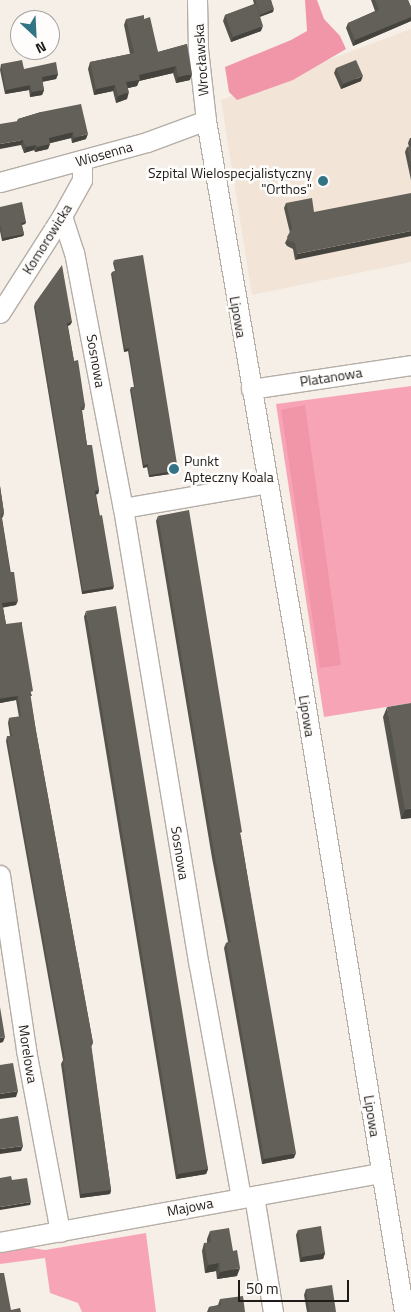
<!DOCTYPE html>
<meta charset="utf-8">
<style>
body{margin:0}
#map{position:relative;width:411px;height:1312px;overflow:hidden;background:#f6efe7;font-family:"Titillium Web",sans-serif}
div>[style]{position:absolute}
.built>*{inset:0;background:#f2e4d7}
.green>*{inset:0;background:#f7a5b6}
.forest>*{inset:0;background:#f096a8}
.roads{filter:drop-shadow(1px 0 #b5aea7) drop-shadow(-1px 0 #b5aea7) drop-shadow(0 1px #b5aea7) drop-shadow(0 -1px #b5aea7)}
.minor>*{height:19px;margin:-9.5px;padding:0 9.5px;transform-origin:9.5px;border-radius:9.5px;background:#fff}
.wall>*{inset:0;background:#54534c}
.shaded-wall>*{inset:0;background:#45433e}
.building>*{inset:0;background:#626058}
.dots>*{width:14px;height:14px;translate:-50% -50%;box-sizing:border-box;border:2px solid #fefdfb;border-radius:50%}
span{translate:-50% -50%;white-space:nowrap;text-align:center;line-height:1.15;-webkit-text-stroke:5px #fefdfb;paint-order:stroke}
.street-label{font-size:14px;color:#1e1b19}
.poi-label{font-size:14px;color:#1e1b19}
.right{translate:-100% -50%;text-align:right}
.left{translate:0 -50%;text-align:left}
.north{position:absolute;left:10px;top:10px;width:50px;height:50px;box-sizing:border-box;background:#fefdfb;border:1px solid #a4a3a1;border-radius:50%;rotate:155deg;font-size:14px;font-weight:700;line-height:20px;text-align:center;color:#1e1b19}
.north::after{content:'';display:block;margin:auto;width:18px;height:22px;background:#327486;clip-path:polygon(50% 0,100% 100%,50% 72%,0 100%)}
.scale{position:absolute;left:238px;top:1280px;width:111px;height:22px;box-sizing:border-box;border:2px solid #1e1b19;border-top:0;padding-left:6px;font-size:15px;line-height:18px;white-space:nowrap;color:#1e1b19;-webkit-text-stroke:4px #fefdfb;paint-order:stroke}
</style>
<div id="map">
<div class="built">
<i style="clip-path:polygon(411px 29px,411px 262px,252px 295px,221px 100px)"></i>
</div>
<div class="green">
<i style="clip-path:polygon(411px 386px,411px 703px,324px 717px,276px 404px)"></i>
<i style="clip-path:polygon(146px 1233px,156px 1312px,82px 1312px,78px 1303px,50px 1293px,45px 1258px,0 1264px,0 1252px,32px 1248px,45px 1250px)"></i>
</div>
<div class="forest">
<i style="clip-path:polygon(305px 0,317px 0,324px 19px,340px 36px,346px 49px,293px 80px,237px 100px,229px 92px,225px 67px,291px 40px,307px 31px)"></i>
<i style="clip-path:polygon(305px 405px,341px 665px,320px 668px,281px 410px)"></i>
</div>
<div class="roads">
<div class="minor">
<i style="left:197px;top:0;width:49px;rotate:88.8deg"></i>
<i style="left:198px;top:49px;width:71px;rotate:83.6deg"></i>
<i style="left:206px;top:120px;width:546px;rotate:80.3deg"></i>
<i style="left:298px;top:658px;width:663px;rotate:80.79deg"></i>
<i style="left:0;top:182px;width:152px;rotate:-15.2deg"></i>
<i style="left:147px;top:142px;width:63px;rotate:-20.4deg"></i>
<i style="left:62px;top:216px;width:38px;rotate:72deg"></i>
<i style="left:74px;top:252px;width:261px;rotate:79.2deg"></i>
<i style="left:123px;top:508px;width:464px;rotate:80.6deg"></i>
<i style="left:199px;top:966px;width:235px;rotate:79.7deg"></i>
<i style="left:0;top:313px;width:115px;rotate:-57.4deg"></i>
<i style="left:62px;top:216px;width:41px;rotate:-60.9deg"></i>
<i style="left:82px;top:180px;width:19px;rotate:-90deg"></i>
<i style="left:251px;top:389px;width:162px;rotate:-8.5deg"></i>
<i style="left:123px;top:508px;width:146px;rotate:-9.8deg"></i>
<i style="left:0;top:875px;width:177px;rotate:81.5deg"></i>
<i style="left:26px;top:1050px;width:185px;rotate:79.4deg"></i>
<i style="left:254px;top:1196px;width:118px;rotate:80.7deg"></i>
<i style="left:0;top:1242px;width:387px;rotate:-10.3deg"></i>
</div>
</div>
<div class="wall">
<i style="clip-path:polygon(253px 0,271px 0,273px 12px,260px 17px,261px 31px,231px 42px,223px 21px,225px 15px,254px 4px)"></i>
<i style="clip-path:polygon(371px 0,408px 0,411px 7px,411px 21px,353px 46px,346px 28px,348px 23px,375px 11px)"></i>
<i style="clip-path:polygon(126px 19px,144px 19px,158px 52px,187px 44px,190px 80px,176px 83px,173px 73px,139px 81px,137px 86px,128px 88px,127px 99px,116px 103px,113px 91px,94px 95px,88px 69px,90px 62px,130px 54px,124px 25px)"></i>
<i style="clip-path:polygon(1px 64px,24px 69px,58px 74px,56px 79px,42px 82px,44px 90px,42px 95px,30px 97px,29px 90px,5px 94px,0 70px)"></i>
<i style="clip-path:polygon(336px 68px,361px 81px,341px 89px,334px 73px)"></i>
<i style="clip-path:polygon(41px 112px,86px 139px,72px 143px,71px 138px,50px 143px,48px 149px,35px 152px,34px 150px,24px 153px,21px 145px,17px 121px,18px 119px)"></i>
<i style="clip-path:polygon(410px 138px,411px 138px,411px 180px,405px 152px,407px 147px,409px 147px,408px 143px)"></i>
<i style="clip-path:polygon(286px 203px,314px 212px,295px 260px,293px 249px,287px 246px,285px 243px,290px 233px,284px 208px)"></i>
<i style="clip-path:polygon(0 207px,26px 222px,25px 224px,22px 225px,24px 234px,23px 236px,2px 241px,0 231px)"></i>
<i style="clip-path:polygon(114px 260px,178px 470px,177px 473px,149px 477px,147px 467px,143px 468px,130px 390px,131px 387px,134px 387px,128px 351px,124px 352px,111px 274px,112px 272px,115px 271px,113px 263px)"></i>
<i style="clip-path:polygon(35px 303px,72px 322px,70px 325px,68px 326px,74px 361px,85px 406px,84px 410px,82px 410px,87px 445px,99px 490px,98px 494px,96px 494px,113px 589px,82px 594px,34px 307px)"></i>
<i style="clip-path:polygon(0 486px,4px 513px,3px 517px,2px 518px,16px 605px,3px 607px,6px 624px,32px 696px,30px 696px,36px 731px,93px 1043px,91px 1047px,111px 1190px,110px 1194px,80px 1198px,61px 1064px,63px 1060px,6px 741px,7px 736px,10px 736px,8px 723px,9px 718px,19px 717px,16px 700px,0 703px)"></i>
<i style="clip-path:polygon(158px 516px,241px 837px,294px 1158px,262px 1164px,224px 948px,226px 943px,228px 942px,212px 858px,156px 521px)"></i>
<i style="clip-path:polygon(86px 611px,208px 1169px,206px 1174px,176px 1179px,84px 617px)"></i>
<i style="clip-path:polygon(387px 707px,411px 818px,401px 819px,383px 717px)"></i>
<i style="clip-path:polygon(298px 1230px,325px 1253px,323px 1259px,300px 1262px,296px 1235px)"></i>
<i style="clip-path:polygon(210px 1231px,237px 1276px,217px 1279px,216px 1271px,205px 1273px,202px 1251px,204px 1243px,207px 1243px,207px 1239px)"></i>
<i style="clip-path:polygon(306px 1289px,336px 1312px,307px 1312px,304px 1295px)"></i>
<i style="clip-path:polygon(220px 1299px,245px 1312px,207px 1312px,209px 1307px,218px 1305px)"></i>
</div>
<div class="shaded-wall">
<i style="clip-path:polygon(274px 9px,273px 12px,258px 17px,260px 15px)"></i>
<i style="clip-path:polygon(411px 17px,411px 21px,353px 46px,355px 40px)"></i>
<i style="clip-path:polygon(263px 26px,261px 31px,231px 42px,233px 37px)"></i>
<i style="clip-path:polygon(176px 66px,173px 73px,139px 81px,137px 86px,124px 89px,126px 82px,139px 75px)"></i>
<i style="clip-path:polygon(58px 74px,56px 79px,40px 82px,42px 77px)"></i>
<i style="clip-path:polygon(192px 74px,190px 80px,176px 83px,178px 77px)"></i>
<i style="clip-path:polygon(363px 76px,361px 81px,341px 89px,343px 84px)"></i>
<i style="clip-path:polygon(30px 85px,29px 90px,5px 94px,6px 90px)"></i>
<i style="clip-path:polygon(115px 85px,113px 91px,94px 95px,96px 89px)"></i>
<i style="clip-path:polygon(44px 90px,42px 95px,30px 97px,32px 92px)"></i>
<i style="clip-path:polygon(129px 92px,127px 99px,116px 103px,118px 96px)"></i>
<i style="clip-path:polygon(73px 132px,71px 138px,47px 144px,49px 138px)"></i>
<i style="clip-path:polygon(88px 134px,86px 139px,72px 143px,74px 138px)"></i>
<i style="clip-path:polygon(23px 140px,21px 145px,0 149px,0 144px)"></i>
<i style="clip-path:polygon(50px 144px,48px 149px,35px 152px,37px 147px)"></i>
<i style="clip-path:polygon(36px 145px,34px 150px,24px 153px,26px 147px)"></i>
<i style="clip-path:polygon(26px 222px,25px 224px,20px 225px,21px 223px)"></i>
<i style="clip-path:polygon(411px 231px,411px 236px,295px 260px,297px 254px)"></i>
<i style="clip-path:polygon(24px 234px,23px 236px,2px 241px,3px 238px)"></i>
<i style="clip-path:polygon(72px 322px,70px 325px,66px 326px,67px 323px)"></i>
<i style="clip-path:polygon(129px 348px,128px 351px,124px 352px,125px 349px)"></i>
<i style="clip-path:polygon(148px 464px,147px 467px,143px 468px,144px 465px)"></i>
<i style="clip-path:polygon(178px 470px,177px 473px,149px 477px,150px 475px)"></i>
<i style="clip-path:polygon(99px 490px,98px 494px,94px 495px,95px 491px)"></i>
<i style="clip-path:polygon(114px 586px,113px 589px,82px 594px,83px 591px)"></i>
<i style="clip-path:polygon(18px 601px,16px 605px,1px 608px,2px 603px)"></i>
<i style="clip-path:polygon(18px 696px,16px 700px,0 703px,0 699px)"></i>
<i style="clip-path:polygon(411px 808px,411px 818px,401px 819px,405px 810px)"></i>
<i style="clip-path:polygon(5px 1037px,3px 1042px,0 1043px,0 1038px)"></i>
<i style="clip-path:polygon(18px 1091px,16px 1097px,0 1099px,0 1094px)"></i>
<i style="clip-path:polygon(23px 1146px,21px 1151px,0 1154px,0 1149px)"></i>
<i style="clip-path:polygon(296px 1153px,294px 1158px,262px 1164px,264px 1159px)"></i>
<i style="clip-path:polygon(208px 1169px,206px 1174px,176px 1179px,178px 1174px)"></i>
<i style="clip-path:polygon(111px 1190px,110px 1194px,80px 1198px,81px 1194px)"></i>
<i style="clip-path:polygon(31px 1202px,30px 1205px,0 1210px,0 1207px)"></i>
<i style="clip-path:polygon(325px 1253px,323px 1259px,300px 1262px,302px 1257px)"></i>
<i style="clip-path:polygon(219px 1263px,216px 1271px,205px 1273px,208px 1265px)"></i>
<i style="clip-path:polygon(240px 1268px,237px 1276px,217px 1279px,220px 1272px)"></i>
</div>
<div class="building">
<i style="clip-path:polygon(255px 0,271px 0,274px 9px,260px 15px)"></i>
<i style="clip-path:polygon(375px 0,408px 0,411px 7px,411px 17px,355px 40px,348px 23px,379px 10px)"></i>
<i style="clip-path:polygon(256px 4px,263px 26px,233px 37px,225px 15px)"></i>
<i style="clip-path:polygon(144px 15px,144px 19px,150px 17px,158px 52px,187px 44px,192px 74px,178px 77px,176px 66px,139px 75px,140px 80px,126px 82px,129px 92px,118px 96px,115px 85px,96px 89px,90px 62px,134px 53px,126px 19px)"></i>
<i style="clip-path:polygon(22px 60px,24px 69px,56px 62px,58px 74px,42px 77px,44px 90px,32px 92px,30px 85px,6px 90px,1px 64px)"></i>
<i style="clip-path:polygon(356px 60px,363px 76px,343px 84px,336px 68px)"></i>
<i style="clip-path:polygon(81px 104px,88px 134px,74px 138px,73px 132px,49px 138px,50px 144px,37px 147px,36px 145px,26px 147px,23px 140px,0 144px,0 124px,18px 121px,18px 119px,41px 112px)"></i>
<i style="clip-path:polygon(411px 146px,411px 164px,407px 147px)"></i>
<i style="clip-path:polygon(411px 193px,411px 231px,297px 254px,295px 243px,289px 241px,287px 237px,292px 228px,286px 203px,312px 198px,314px 212px)"></i>
<i style="clip-path:polygon(22px 202px,26px 222px,21px 223px,24px 234px,3px 238px,0 224px,0 207px)"></i>
<i style="clip-path:polygon(143px 255px,178px 470px,150px 475px,148px 464px,144px 465px,131px 387px,135px 387px,129px 348px,125px 349px,112px 272px,116px 271px,114px 260px)"></i>
<i style="clip-path:polygon(62px 265px,72px 322px,67px 323px,74px 361px,78px 360px,85px 406px,81px 407px,87px 445px,92px 445px,99px 490px,95px 491px,99px 516px,102px 515px,114px 586px,83px 591px,35px 303px)"></i>
<i style="clip-path:polygon(0 486px,4px 513px,1px 514px,6px 545px,10px 572px,14px 572px,18px 601px,2px 603px,6px 624px,22px 622px,22px 625px,33px 691px,30px 692px,36px 731px,93px 1043px,91px 1043px,111px 1190px,81px 1194px,63px 1060px,65px 1059px,7px 736px,12px 736px,9px 718px,21px 716px,18px 696px,0 698px)"></i>
<i style="clip-path:polygon(189px 510px,242px 832px,240px 833px,296px 1153px,264px 1159px,226px 943px,231px 942px,214px 852px,158px 516px)"></i>
<i style="clip-path:polygon(116px 606px,208px 1169px,178px 1174px,86px 611px)"></i>
<i style="clip-path:polygon(411px 703px,411px 808px,405px 810px,387px 707px)"></i>
<i style="clip-path:polygon(0 1007px,5px 1037px,0 1038px)"></i>
<i style="clip-path:polygon(13px 1063px,18px 1091px,0 1094px,0 1065px)"></i>
<i style="clip-path:polygon(18px 1116px,23px 1146px,0 1149px,0 1119px)"></i>
<i style="clip-path:polygon(11px 1176px,12px 1180px,27px 1178px,31px 1202px,0 1207px,0 1178px)"></i>
<i style="clip-path:polygon(321px 1226px,325px 1253px,302px 1257px,298px 1230px)"></i>
<i style="clip-path:polygon(229px 1228px,233px 1251px,237px 1250px,240px 1268px,220px 1272px,219px 1263px,208px 1265px,204px 1243px,211px 1242px,210px 1231px)"></i>
<i style="clip-path:polygon(0 1273px,4px 1273px,11px 1310px,20px 1308px,21px 1312px,0 1312px)"></i>
<i style="clip-path:polygon(332px 1285px,336px 1312px,310px 1312px,306px 1289px)"></i>
<i style="clip-path:polygon(243px 1296px,245px 1312px,210px 1312px,209px 1307px,221px 1305px,220px 1299px)"></i>
</div>
<div class="dots">
<i style="left:323px;top:181px;background:#327486"></i>
<i style="left:174px;top:469px;background:#327486"></i>
</div>
<div class="street-label">
<span style="left:201px;top:60px;rotate:-94deg">Wrocławska</span>
<span style="left:104px;top:154px;rotate:-16deg">Wiosenna</span>
<span style="left:47px;top:239px;rotate:-58deg">Komorowicka</span>
<span style="left:238px;top:317px;rotate:80deg">Lipowa</span>
<span style="left:96px;top:361px;rotate:80deg">Sosnowa</span>
<span style="left:331px;top:377px;rotate:-9deg">Platanowa</span>
<span style="left:307px;top:716px;rotate:81deg">Lipowa</span>
<span style="left:180px;top:853px;rotate:81deg">Sosnowa</span>
<span style="left:28px;top:1054px;rotate:81deg">Morelowa</span>
<span style="left:372px;top:1116px;rotate:81deg">Lipowa</span>
<span style="left:190px;top:1207px;rotate:-11deg">Majowa</span>
</div>
<div class="poi-label">
<span class="right" style="left:312px;top:181px">Szpital Wielospecjalistyczny<br>"Orthos"</span>
<span class="left" style="left:184px;top:469px">Punkt<br>Apteczny Koala</span>
</div>
<div class="north">N</div>
<div class="scale">50 m</div>
</div>
